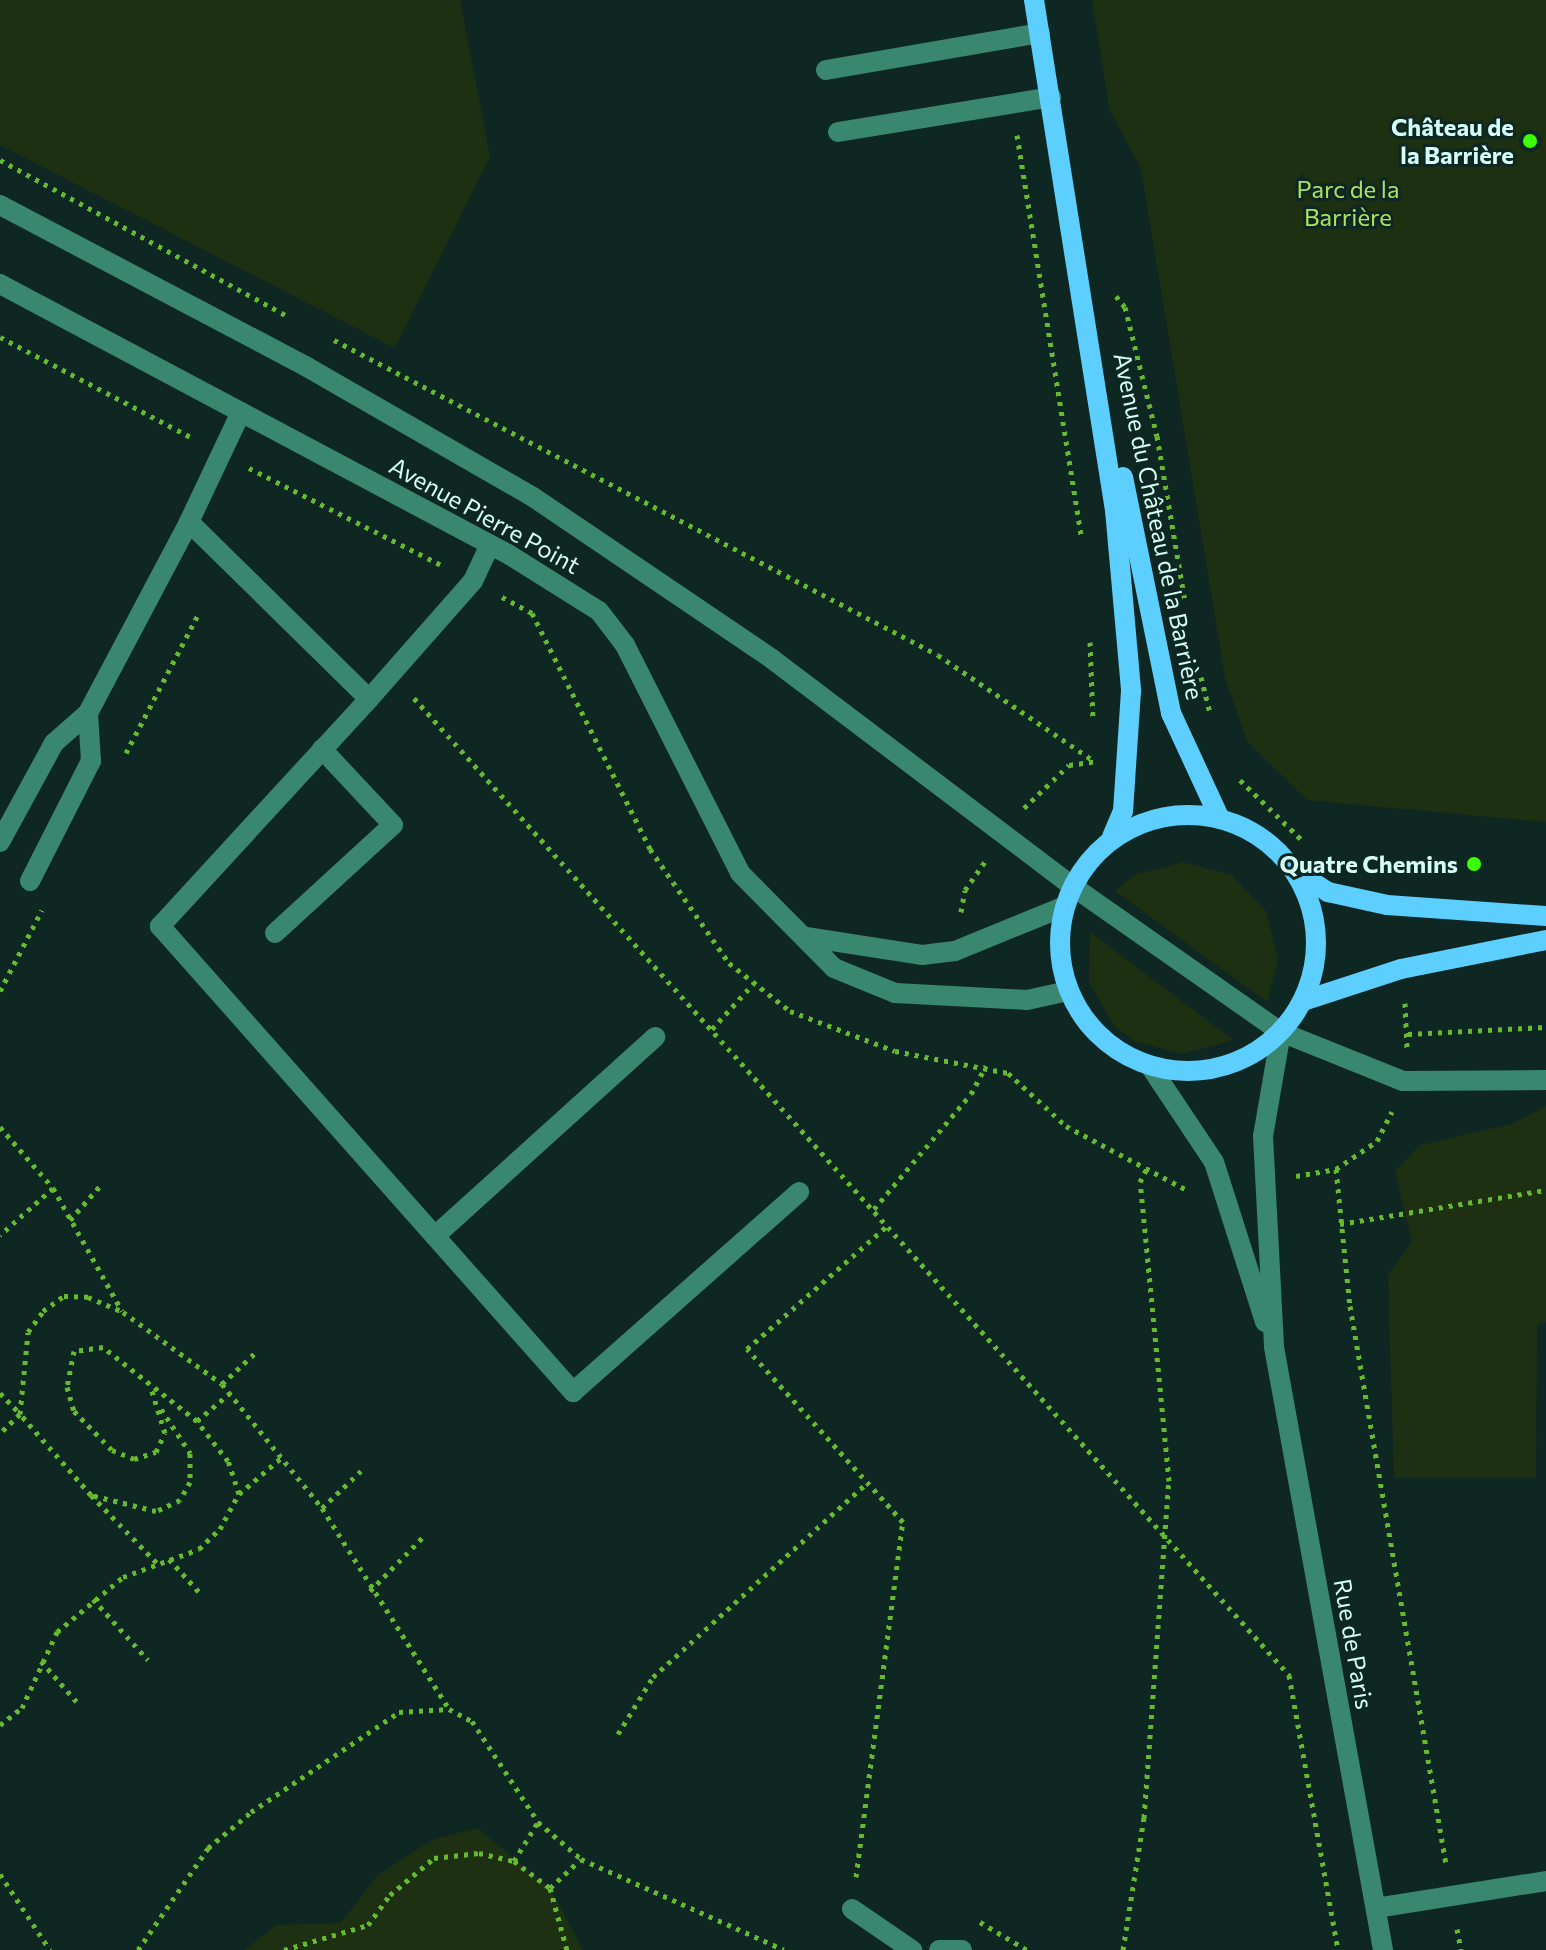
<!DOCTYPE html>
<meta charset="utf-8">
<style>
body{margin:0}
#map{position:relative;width:1546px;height:1950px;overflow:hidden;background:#0f2723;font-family:Commissioner,sans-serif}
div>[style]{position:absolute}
.green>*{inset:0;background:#1d3112}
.path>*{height:5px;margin-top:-2.5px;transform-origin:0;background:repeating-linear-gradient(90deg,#65ba2e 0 4px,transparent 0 10px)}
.minor>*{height:20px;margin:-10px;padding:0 10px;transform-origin:10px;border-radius:10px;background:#3a8770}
.major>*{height:20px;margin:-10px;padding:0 10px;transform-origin:10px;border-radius:10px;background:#5ccfff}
.major>.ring{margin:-10px;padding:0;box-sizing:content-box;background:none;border:20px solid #5ccfff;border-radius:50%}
.dots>*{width:22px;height:22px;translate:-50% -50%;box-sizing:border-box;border:4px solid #0f2723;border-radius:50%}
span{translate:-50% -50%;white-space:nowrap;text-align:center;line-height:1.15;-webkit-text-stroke:6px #0f2723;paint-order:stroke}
.poi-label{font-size:24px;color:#d5fff6;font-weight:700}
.right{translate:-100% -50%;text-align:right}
.park-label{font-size:24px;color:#abe25f}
.street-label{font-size:24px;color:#d5fff6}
</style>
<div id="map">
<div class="green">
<i style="clip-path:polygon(0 0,460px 0,490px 157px,395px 348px,0 145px)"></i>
<i style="clip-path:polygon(1092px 0,1546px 0,1546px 822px,1307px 800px,1247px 741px,1225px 677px,1141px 168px,1110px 111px)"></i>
<i style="clip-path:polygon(1183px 862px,1231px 875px,1266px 911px,1278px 959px,1267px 1002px,1115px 891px,1135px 875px)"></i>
<i style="clip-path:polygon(1090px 932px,1233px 1040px,1182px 1054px,1134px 1041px,1114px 1025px,1089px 982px)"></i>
<i style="clip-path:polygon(1546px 1106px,1546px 1322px,1537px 1324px,1536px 1478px,1394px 1478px,1388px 1275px,1412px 1242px,1395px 1171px,1420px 1145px,1512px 1124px)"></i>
<i style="clip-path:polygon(477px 1828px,550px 1888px,583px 1950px,245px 1950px,276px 1925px,341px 1923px,377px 1876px,432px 1840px)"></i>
</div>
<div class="path">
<i style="left:1017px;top:135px;width:406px;rotate:80.9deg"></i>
<i style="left:0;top:160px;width:325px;rotate:28.5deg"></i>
<i style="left:1116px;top:296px;width:14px;rotate:51deg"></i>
<i style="left:1125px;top:307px;width:133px;rotate:76.1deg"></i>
<i style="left:1157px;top:436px;width:167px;rotate:80.4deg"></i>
<i style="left:0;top:337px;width:219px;rotate:27.7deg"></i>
<i style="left:334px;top:340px;width:681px;rotate:27.54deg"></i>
<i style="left:938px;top:655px;width:189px;rotate:34.2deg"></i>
<i style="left:249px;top:468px;width:217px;rotate:26.8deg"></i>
<i style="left:502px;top:597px;width:34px;rotate:28deg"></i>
<i style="left:532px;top:613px;width:264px;rotate:63.4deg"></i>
<i style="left:650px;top:849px;width:139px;rotate:55.3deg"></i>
<i style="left:729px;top:963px;width:78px;rotate:38.2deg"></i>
<i style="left:790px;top:1011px;width:112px;rotate:20.9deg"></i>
<i style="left:895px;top:1051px;width:115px;rotate:11deg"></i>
<i style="left:1008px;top:1073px;width:79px;rotate:42.4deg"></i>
<i style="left:1066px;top:1126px;width:139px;rotate:27.9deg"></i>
<i style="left:1090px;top:642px;width:78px;rotate:87.8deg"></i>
<i style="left:1201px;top:677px;width:38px;rotate:76deg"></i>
<i style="left:414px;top:698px;width:1312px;rotate:48.15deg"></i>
<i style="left:1289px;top:1675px;width:279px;rotate:79.9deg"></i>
<i style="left:126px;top:753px;width:158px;rotate:-62.5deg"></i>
<i style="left:1240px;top:780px;width:86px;rotate:44.1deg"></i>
<i style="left:1024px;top:808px;width:62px;rotate:-43.7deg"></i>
<i style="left:1069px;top:765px;width:27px;rotate:-8deg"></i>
<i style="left:961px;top:912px;width:22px;rotate:-80deg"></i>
<i style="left:965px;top:890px;width:35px;rotate:-55deg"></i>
<i style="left:0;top:991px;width:91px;rotate:-62.6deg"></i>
<i style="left:1405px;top:1003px;width:46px;rotate:87.5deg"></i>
<i style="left:712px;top:1029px;width:62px;rotate:-47.6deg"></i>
<i style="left:1408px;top:1034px;width:138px;rotate:-2.9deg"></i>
<i style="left:0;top:1127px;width:81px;rotate:49deg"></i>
<i style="left:53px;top:1188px;width:71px;rotate:138.4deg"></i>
<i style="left:1336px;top:1169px;width:138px;rotate:84.2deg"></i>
<i style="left:1350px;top:1306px;width:566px;rotate:80.24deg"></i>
<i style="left:1296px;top:1176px;width:41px;rotate:-9.9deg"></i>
<i style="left:1336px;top:1169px;width:50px;rotate:-34.3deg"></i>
<i style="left:1377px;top:1141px;width:33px;rotate:-63deg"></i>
<i style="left:53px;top:1188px;width:141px;rotate:60.7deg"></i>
<i style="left:874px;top:1209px;width:150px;rotate:-49.9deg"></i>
<i style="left:971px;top:1094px;width:32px;rotate:-62deg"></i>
<i style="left:70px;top:1220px;width:45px;rotate:-48.6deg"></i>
<i style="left:1340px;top:1224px;width:209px;rotate:-9.4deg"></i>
<i style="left:222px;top:1384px;width:48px;rotate:-43.3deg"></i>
<i style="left:0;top:1393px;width:29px;rotate:46deg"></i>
<i style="left:20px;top:1414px;width:28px;rotate:136deg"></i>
<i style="left:161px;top:1409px;width:53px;rotate:56.6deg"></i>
<i style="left:190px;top:1453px;width:29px;rotate:90deg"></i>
<i style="left:190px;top:1482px;width:21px;rotate:119deg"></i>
<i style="left:180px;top:1500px;width:26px;rotate:155deg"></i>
<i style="left:156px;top:1511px;width:67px;rotate:-166.2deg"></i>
<i style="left:91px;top:1495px;width:108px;rotate:-131.2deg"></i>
<i style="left:20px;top:1414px;width:82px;rotate:-84.4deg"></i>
<i style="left:28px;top:1332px;width:26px;rotate:-54deg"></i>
<i style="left:43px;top:1311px;width:26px;rotate:-36deg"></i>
<i style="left:64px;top:1296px;width:24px;rotate:2deg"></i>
<i style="left:88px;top:1297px;width:38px;rotate:23deg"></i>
<i style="left:123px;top:1312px;width:122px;rotate:36deg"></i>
<i style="left:222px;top:1384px;width:159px;rotate:51.1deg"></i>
<i style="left:322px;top:1508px;width:238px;rotate:57.7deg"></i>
<i style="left:197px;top:1421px;width:43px;rotate:-40.3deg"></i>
<i style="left:239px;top:1494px;width:55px;rotate:-40.6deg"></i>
<i style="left:91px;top:1495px;width:95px;rotate:45.9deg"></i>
<i style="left:322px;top:1508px;width:58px;rotate:-43.6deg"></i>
<i style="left:169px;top:1559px;width:46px;rotate:47.6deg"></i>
<i style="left:370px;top:1591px;width:78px;rotate:-45.5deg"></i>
<i style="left:93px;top:1599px;width:82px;rotate:48deg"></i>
<i style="left:41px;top:1661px;width:55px;rotate:48.7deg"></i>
<i style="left:0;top:1725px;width:28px;rotate:-38deg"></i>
<i style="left:22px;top:1708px;width:84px;rotate:-65.3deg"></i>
<i style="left:57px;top:1632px;width:86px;rotate:-39.8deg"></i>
<i style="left:123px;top:1577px;width:81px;rotate:-20.2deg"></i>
<i style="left:199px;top:1549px;width:29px;rotate:-44deg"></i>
<i style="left:220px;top:1529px;width:40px;rotate:-62deg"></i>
<i style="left:239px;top:1494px;width:35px;rotate:-108deg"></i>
<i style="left:228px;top:1461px;width:51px;rotate:-127.8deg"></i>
<i style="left:197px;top:1421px;width:120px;rotate:-141.8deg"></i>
<i style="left:103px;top:1347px;width:29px;rotate:172deg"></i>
<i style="left:74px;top:1351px;width:37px;rotate:101deg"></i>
<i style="left:67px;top:1387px;width:25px;rotate:74deg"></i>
<i style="left:74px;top:1411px;width:54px;rotate:45.7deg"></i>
<i style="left:112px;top:1450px;width:24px;rotate:22deg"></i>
<i style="left:134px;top:1459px;width:23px;rotate:-18deg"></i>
<i style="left:156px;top:1452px;width:21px;rotate:-65deg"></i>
<i style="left:165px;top:1433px;width:47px;rotate:-107.3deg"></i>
<i style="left:618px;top:1734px;width:67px;rotate:-58.4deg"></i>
<i style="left:653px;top:1677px;width:289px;rotate:-42.2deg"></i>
<i style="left:514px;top:1861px;width:46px;rotate:-58.4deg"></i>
<i style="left:0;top:1874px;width:91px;rotate:56.7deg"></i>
<i style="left:856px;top:1877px;width:358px;rotate:-82.5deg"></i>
<i style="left:903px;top:1522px;width:233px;rotate:-132deg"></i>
<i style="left:747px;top:1349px;width:188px;rotate:-41.3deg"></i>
<i style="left:550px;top:1888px;width:42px;rotate:-43.1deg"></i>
<i style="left:980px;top:1922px;width:55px;rotate:30.8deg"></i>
<i style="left:1457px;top:1929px;width:21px;rotate:79deg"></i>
<i style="left:138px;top:1950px;width:124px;rotate:-55.5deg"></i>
<i style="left:208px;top:1848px;width:56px;rotate:-39.9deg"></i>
<i style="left:251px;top:1812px;width:179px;rotate:-34deg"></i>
<i style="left:399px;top:1712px;width:50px;rotate:-3.4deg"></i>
<i style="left:449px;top:1709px;width:26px;rotate:28deg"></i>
<i style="left:472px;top:1721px;width:121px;rotate:56.8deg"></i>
<i style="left:538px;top:1822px;width:57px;rotate:40.7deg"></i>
<i style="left:581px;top:1859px;width:222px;rotate:24.1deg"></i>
<i style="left:284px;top:1950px;width:88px;rotate:-16.6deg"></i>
<i style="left:368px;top:1925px;width:37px;rotate:-54deg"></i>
<i style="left:390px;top:1895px;width:57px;rotate:-40.1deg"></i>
<i style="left:434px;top:1858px;width:45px;rotate:-6.3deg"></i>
<i style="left:479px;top:1853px;width:36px;rotate:13deg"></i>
<i style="left:514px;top:1861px;width:45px;rotate:36.9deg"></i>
<i style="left:550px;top:1888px;width:64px;rotate:74.7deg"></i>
<i style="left:1123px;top:1950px;width:134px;rotate:-81deg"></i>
<i style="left:1144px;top:1818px;width:338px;rotate:-85.8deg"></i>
<i style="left:1169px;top:1481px;width:300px;rotate:-95.5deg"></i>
<i style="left:1140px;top:1182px;width:20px;rotate:-63deg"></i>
</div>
<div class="minor">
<i style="left:826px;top:70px;width:217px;rotate:-9.8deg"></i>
<i style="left:838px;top:132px;width:216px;rotate:-9.3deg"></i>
<i style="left:0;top:205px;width:347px;rotate:27.8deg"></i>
<i style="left:307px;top:367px;width:261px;rotate:29.9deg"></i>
<i style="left:533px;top:497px;width:289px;rotate:34.1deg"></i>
<i style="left:772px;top:659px;width:380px;rotate:37.1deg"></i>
<i style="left:1075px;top:888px;width:251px;rotate:35deg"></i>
<i style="left:1281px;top:1032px;width:131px;rotate:21.9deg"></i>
<i style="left:1403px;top:1081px;width:143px;rotate:-0.4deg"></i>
<i style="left:0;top:284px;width:575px;rotate:27.99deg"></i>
<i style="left:508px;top:554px;width:107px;rotate:32.1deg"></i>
<i style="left:599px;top:611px;width:43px;rotate:52.6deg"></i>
<i style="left:625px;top:645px;width:255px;rotate:63.2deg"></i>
<i style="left:740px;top:873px;width:134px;rotate:45.3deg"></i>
<i style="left:834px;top:968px;width:66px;rotate:22.3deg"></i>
<i style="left:895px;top:993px;width:132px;rotate:3deg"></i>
<i style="left:1027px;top:1000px;width:42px;rotate:-12.4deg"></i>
<i style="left:241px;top:412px;width:122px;rotate:115.3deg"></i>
<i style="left:189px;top:522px;width:252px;rotate:44.5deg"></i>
<i style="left:369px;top:699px;width:157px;rotate:-48.6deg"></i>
<i style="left:473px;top:581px;width:40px;rotate:-65deg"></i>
<i style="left:369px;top:699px;width:309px;rotate:132.6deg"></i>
<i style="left:160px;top:926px;width:623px;rotate:48.45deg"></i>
<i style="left:573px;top:1392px;width:302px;rotate:-41.5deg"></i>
<i style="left:0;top:842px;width:113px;rotate:-61.4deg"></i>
<i style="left:54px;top:743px;width:45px;rotate:-41.4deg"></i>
<i style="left:88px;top:713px;width:216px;rotate:-62.1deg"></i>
<i style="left:30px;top:881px;width:135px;rotate:-63.1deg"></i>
<i style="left:91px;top:761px;width:48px;rotate:-93.6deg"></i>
<i style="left:275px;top:933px;width:160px;rotate:-42.5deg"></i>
<i style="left:393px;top:825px;width:104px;rotate:-133.1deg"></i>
<i style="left:806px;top:937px;width:117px;rotate:8.8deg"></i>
<i style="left:922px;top:955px;width:33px;rotate:-7deg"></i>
<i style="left:955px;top:951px;width:117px;rotate:-22.2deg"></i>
<i style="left:1281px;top:1032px;width:106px;rotate:99.8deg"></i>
<i style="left:1263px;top:1136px;width:211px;rotate:87deg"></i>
<i style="left:1274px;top:1347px;width:613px;rotate:79.75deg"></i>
<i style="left:1150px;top:1066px;width:115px;rotate:56.3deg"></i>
<i style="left:1214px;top:1162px;width:168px;rotate:72.3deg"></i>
<i style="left:435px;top:1236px;width:297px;rotate:-42.1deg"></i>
<i style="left:1376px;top:1908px;width:172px;rotate:-9deg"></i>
<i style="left:852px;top:1909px;width:73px;rotate:34.3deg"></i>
<i style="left:939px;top:1950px;width:23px"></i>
</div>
<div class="major">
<i style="left:1034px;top:0;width:516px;rotate:80.98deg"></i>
<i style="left:1115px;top:510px;width:182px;rotate:84.9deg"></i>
<i style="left:1131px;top:691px;width:120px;rotate:93.8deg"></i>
<i style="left:1123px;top:811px;width:28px;rotate:113deg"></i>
<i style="left:1123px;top:477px;width:241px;rotate:78.5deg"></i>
<i style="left:1171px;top:713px;width:115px;rotate:65.2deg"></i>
<i class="ring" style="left:1060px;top:815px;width:236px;height:236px"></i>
<i style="left:1297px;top:872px;width:37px;rotate:33deg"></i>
<i style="left:1328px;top:892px;width:60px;rotate:12.4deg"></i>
<i style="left:1387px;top:905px;width:159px;rotate:4deg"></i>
<i style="left:1303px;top:1001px;width:103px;rotate:-18.1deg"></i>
<i style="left:1401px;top:969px;width:148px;rotate:-11.3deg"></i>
</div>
<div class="dots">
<i style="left:1530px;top:141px;background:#3cff01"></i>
<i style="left:1474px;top:864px;background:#3cff01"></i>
</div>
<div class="poi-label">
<span class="right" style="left:1514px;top:141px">Château de<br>la Barrière</span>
<span class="right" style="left:1458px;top:864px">Quatre Chemins</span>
</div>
<div class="park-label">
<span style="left:1348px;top:203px">Parc de la<br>Barrière</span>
</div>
<div class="street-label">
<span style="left:485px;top:515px;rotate:29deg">Avenue Pierre Point</span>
<span style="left:1159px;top:526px;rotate:78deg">Avenue du Château de la Barrière</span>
<span style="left:1354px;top:1644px;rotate:80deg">Rue de Paris</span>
</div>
</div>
